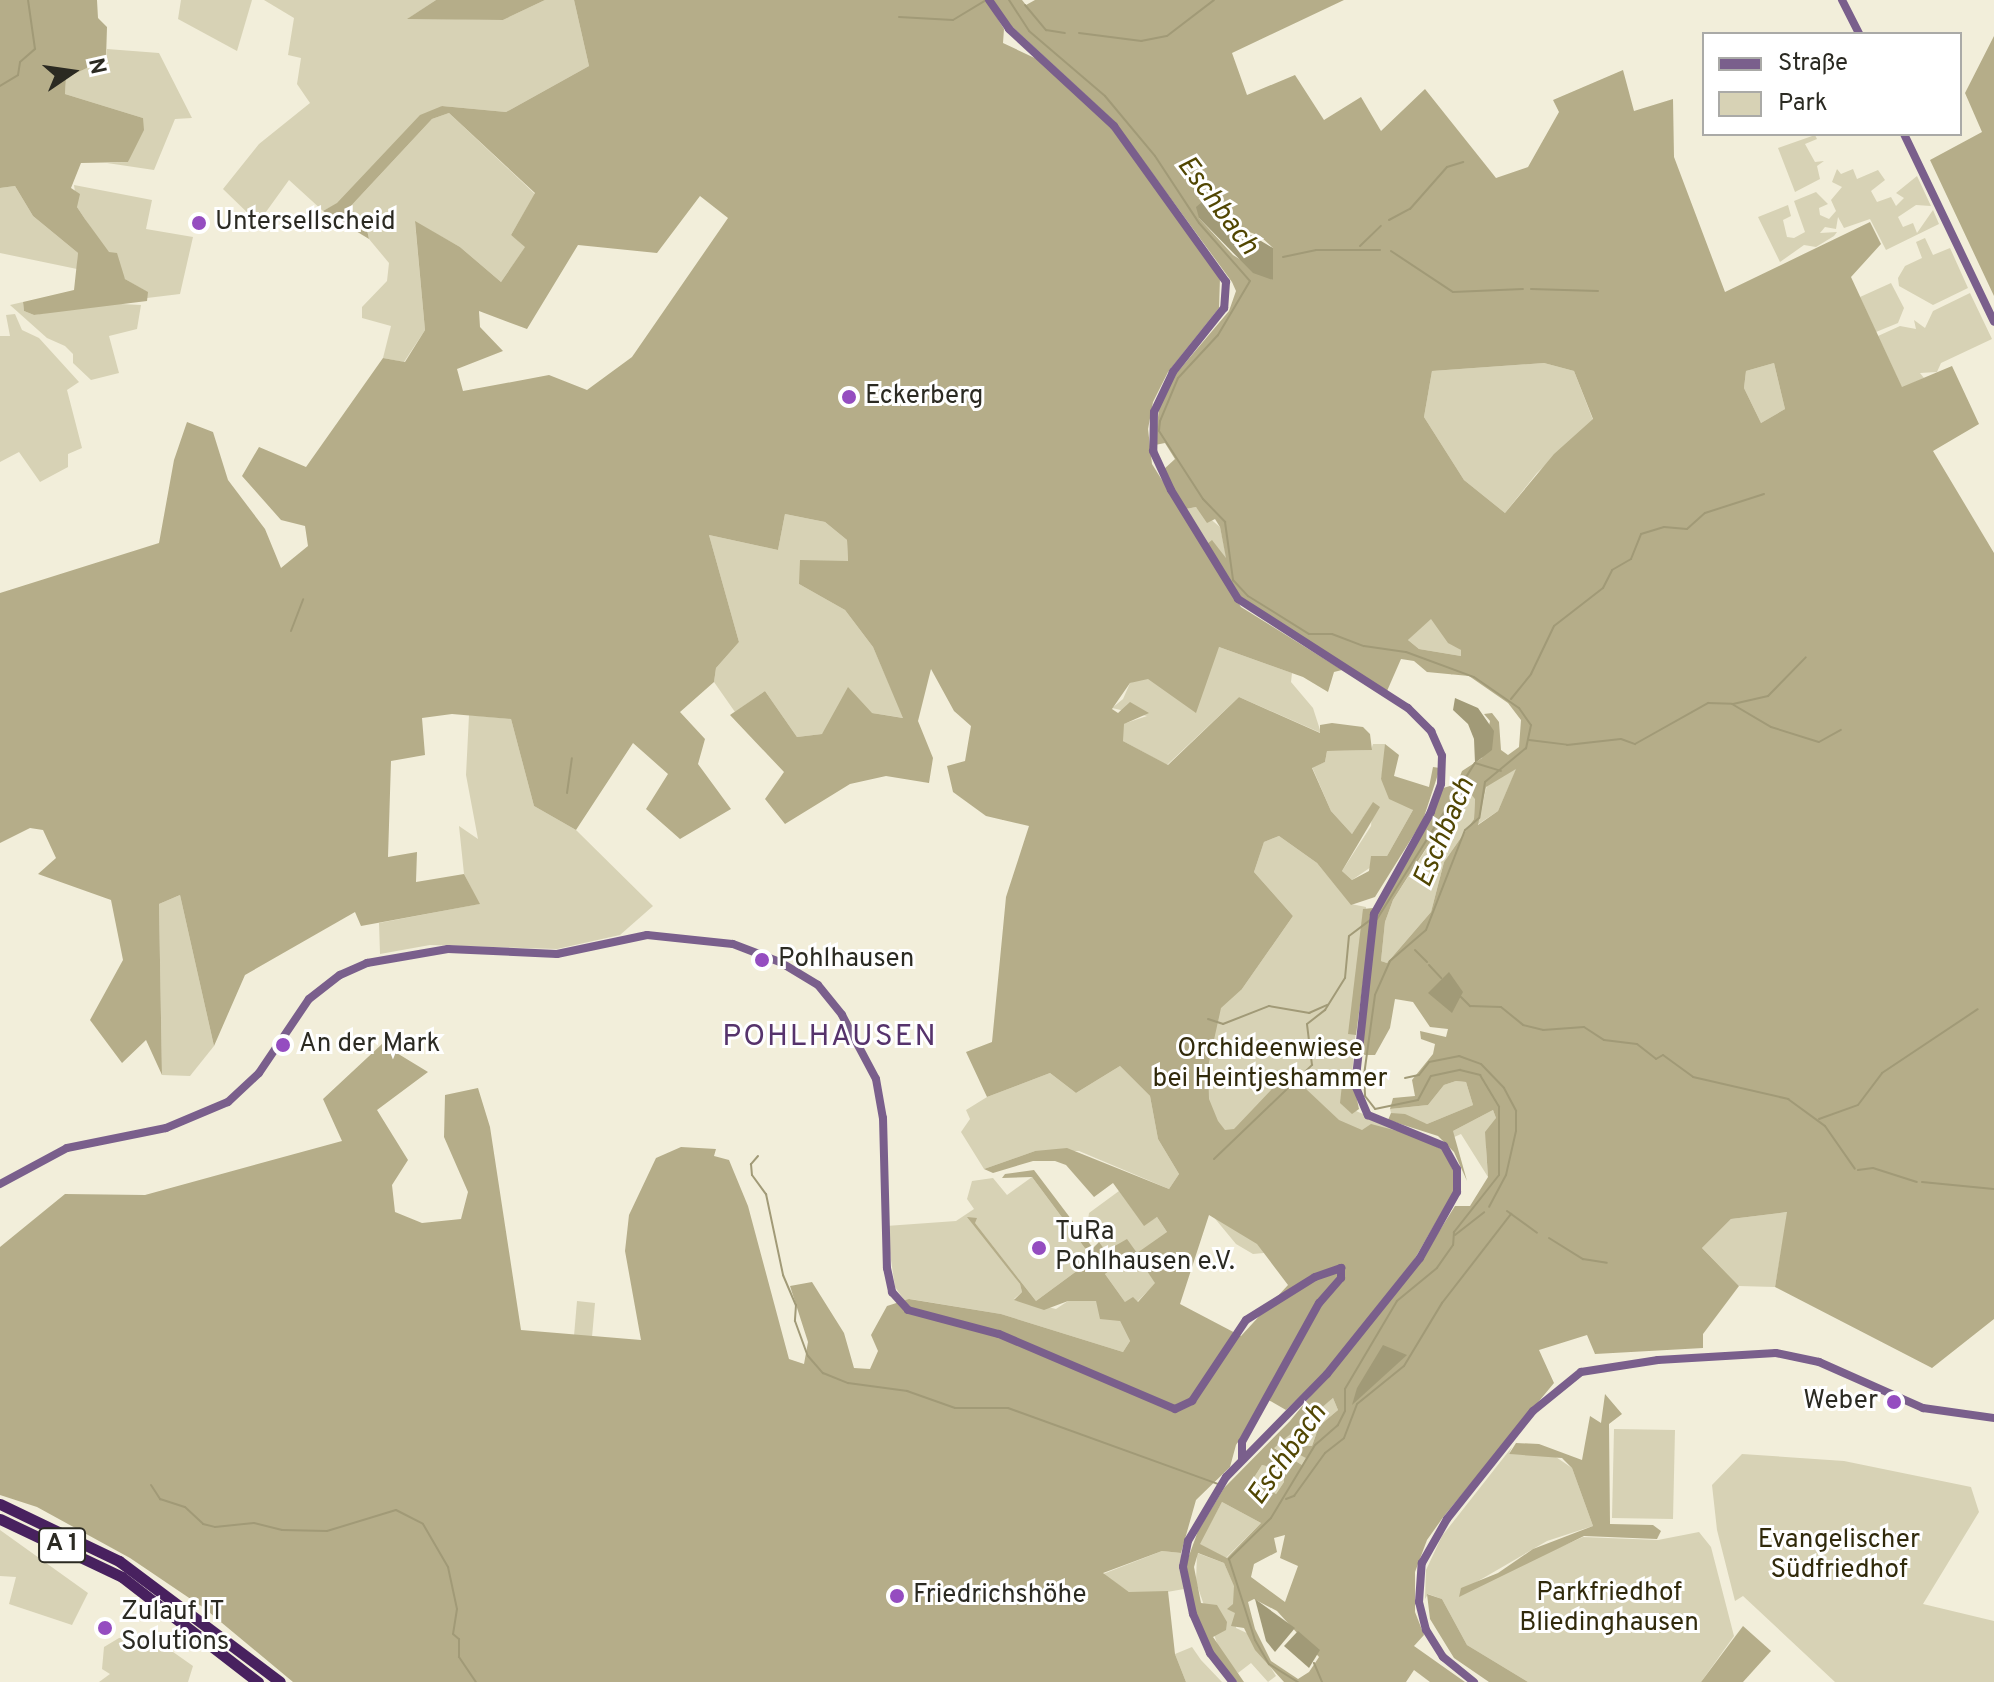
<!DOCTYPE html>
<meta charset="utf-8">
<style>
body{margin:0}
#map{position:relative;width:1994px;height:1682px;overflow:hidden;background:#f2eeda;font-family:Overpass,sans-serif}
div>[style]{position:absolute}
.green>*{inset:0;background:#d7d2b5}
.forest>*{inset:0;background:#b5ad89}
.water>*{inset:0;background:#a19a77}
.stream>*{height:2px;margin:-1px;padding:0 1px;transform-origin:1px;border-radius:1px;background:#a19a77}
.secondary>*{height:8px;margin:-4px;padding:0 4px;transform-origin:4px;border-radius:4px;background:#7a5f8c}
.highway>*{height:11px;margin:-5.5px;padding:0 5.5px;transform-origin:5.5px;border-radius:5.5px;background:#48215f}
.dots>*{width:22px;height:22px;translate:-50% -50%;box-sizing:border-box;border:4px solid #fff;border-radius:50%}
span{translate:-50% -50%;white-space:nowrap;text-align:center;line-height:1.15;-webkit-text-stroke:6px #fff;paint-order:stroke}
.shield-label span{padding:2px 6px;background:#fff;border:2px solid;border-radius:6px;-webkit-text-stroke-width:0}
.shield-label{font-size:24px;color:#2b2a22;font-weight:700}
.poi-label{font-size:26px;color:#2b2a22}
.left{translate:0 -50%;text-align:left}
.right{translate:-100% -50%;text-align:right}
.park-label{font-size:26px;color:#312a0b}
.water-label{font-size:28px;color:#514602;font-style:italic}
.quarter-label{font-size:30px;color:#56336c;letter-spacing:2px}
.legend{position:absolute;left:1702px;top:32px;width:260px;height:104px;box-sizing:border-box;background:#fff;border:2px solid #aaaaa7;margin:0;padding:10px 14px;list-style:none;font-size:24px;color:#2b2a22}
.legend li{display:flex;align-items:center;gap:16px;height:40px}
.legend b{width:40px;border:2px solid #aaaaa7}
.north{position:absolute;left:32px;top:32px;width:80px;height:80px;-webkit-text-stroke:6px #fff;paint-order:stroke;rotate:77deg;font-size:22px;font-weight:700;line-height:32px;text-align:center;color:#2b2a22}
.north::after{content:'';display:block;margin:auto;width:28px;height:36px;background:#2b2a22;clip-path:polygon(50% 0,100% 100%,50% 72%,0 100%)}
</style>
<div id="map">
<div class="green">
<i style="clip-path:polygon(181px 0,252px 0,237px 51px,178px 19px)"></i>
<i style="clip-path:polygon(264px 0,436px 0,409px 18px,503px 20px,545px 0,574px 0,589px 66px,506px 112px,442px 106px,337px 204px,323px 211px,289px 180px,258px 223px,223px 189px,259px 144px,310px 103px,297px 84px,301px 58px,288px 55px,294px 18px)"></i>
<i style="clip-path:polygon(107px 49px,159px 53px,192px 118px,175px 119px,154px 170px,107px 163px,128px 162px,143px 118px,65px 94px,66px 78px,106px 59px)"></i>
<i style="clip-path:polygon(449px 113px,535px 194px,511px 235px,526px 246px,501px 282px,460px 247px,415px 222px,425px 330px,404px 362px,383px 358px,391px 326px,362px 318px,362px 307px,387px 281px,389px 263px,369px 239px,365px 221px,349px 208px,432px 119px)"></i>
<i style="clip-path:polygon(1815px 135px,1817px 139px,1805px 144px,1815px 162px,1824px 161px,1817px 166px,1820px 179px,1795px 192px,1778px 148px)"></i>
<i style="clip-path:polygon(1837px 169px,1841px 174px,1853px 169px,1857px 179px,1878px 170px,1885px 180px,1871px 191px,1877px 202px,1891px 197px,1896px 206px,1904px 198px,1896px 193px,1917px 176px,1931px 206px,1916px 205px,1898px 217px,1903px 227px,1913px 223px,1917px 233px,1933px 210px,1939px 224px,1886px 250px,1870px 219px,1844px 228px,1838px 217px,1836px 229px,1825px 227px,1820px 233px,1837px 232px,1834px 236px,1816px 247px,1804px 245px,1780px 262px,1758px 217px,1788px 205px,1791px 216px,1783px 220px,1787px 237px,1794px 238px,1805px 232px,1794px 201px,1816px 192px,1828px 204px,1819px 208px,1820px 215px,1829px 219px,1836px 211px,1831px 200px,1842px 187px,1832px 182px)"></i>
<i style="clip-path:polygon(74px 185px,152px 200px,146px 229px,193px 237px,180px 294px,147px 298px,147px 292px,125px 279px,77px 207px)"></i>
<i style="clip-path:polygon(15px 186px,33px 216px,78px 253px,77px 269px,0 253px,0 188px)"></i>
<i style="clip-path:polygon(1925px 238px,1933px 255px,1950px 248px,1968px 288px,1933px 305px,1899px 286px,1898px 278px,1905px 266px,1922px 258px,1916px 242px)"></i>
<i style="clip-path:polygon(1891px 283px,1904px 308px,1898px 323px,1876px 332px,1860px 297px)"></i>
<i style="clip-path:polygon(1970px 293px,1992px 339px,1941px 363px,1937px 372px,1920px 373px,1924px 378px,1902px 388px,1878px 336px,1900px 326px,1916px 329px,1914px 320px,1925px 328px,1933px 311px)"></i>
<i style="clip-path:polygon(23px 302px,24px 311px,34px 315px,100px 303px,141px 305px,137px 329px,109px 336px,119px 373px,91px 380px,73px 363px,73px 354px,65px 346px,47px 338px,10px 305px)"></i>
<i style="clip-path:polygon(15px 314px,22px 330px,39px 338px,79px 382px,67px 390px,82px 448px,68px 454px,68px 467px,40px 482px,19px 452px,0 462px,0 336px,10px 336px,6px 315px)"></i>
<i style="clip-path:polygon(1544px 363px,1574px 371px,1593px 420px,1537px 473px,1505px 513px,1464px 480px,1424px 417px,1432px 371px)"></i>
<i style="clip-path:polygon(1774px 363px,1785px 409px,1761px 423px,1744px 388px,1746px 371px)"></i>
<i style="clip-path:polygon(1196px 507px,1220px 527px,1227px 560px,1207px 544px,1186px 509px)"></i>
<i style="clip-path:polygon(785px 514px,825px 522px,847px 540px,848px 562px,799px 584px,845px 610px,873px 647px,904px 718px,872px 713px,822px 734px,797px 737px,765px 691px,735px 712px,714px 682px,716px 668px,739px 642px,709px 535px,778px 550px)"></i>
<i style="clip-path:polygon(1431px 618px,1461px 650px,1461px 656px,1419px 649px,1408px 640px)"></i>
<i style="clip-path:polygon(1219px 647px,1292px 673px,1291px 682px,1313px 708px,1321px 733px,1239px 697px,1167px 765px,1123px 741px,1123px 724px,1147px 716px,1112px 708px,1123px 699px,1130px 683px)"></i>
<i style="clip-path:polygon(469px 715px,511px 719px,534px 806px,576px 830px,653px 906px,620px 935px,557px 949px,430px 945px,380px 954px,379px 923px,479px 904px,464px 874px,459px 826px,478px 839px,466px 775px)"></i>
<i style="clip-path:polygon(1373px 744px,1385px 744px,1387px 754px,1381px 779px,1413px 810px,1387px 856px,1352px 880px,1342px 871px,1371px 826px,1373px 803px,1352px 834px,1331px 811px,1312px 767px,1325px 762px,1327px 751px,1371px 750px)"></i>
<i style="clip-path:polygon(1517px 768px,1498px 811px,1477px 825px,1487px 785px)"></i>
<i style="clip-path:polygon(1470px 793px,1475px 798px,1474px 819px,1444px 862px,1431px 912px,1387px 963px,1381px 961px,1385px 922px,1393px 900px,1460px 797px)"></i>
<i style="clip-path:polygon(1279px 836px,1317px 863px,1351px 904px,1366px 907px,1352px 1075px,1346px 1075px,1356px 1111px,1408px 1133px,1264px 1253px,1253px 1254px,1236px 1244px,1212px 1215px,1222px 1141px,1049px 990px,1242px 989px,1293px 916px,1254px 872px,1264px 842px)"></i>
<i style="clip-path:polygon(180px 895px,214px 1046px,190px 1076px,162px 1075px,159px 904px)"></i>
<i style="clip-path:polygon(1120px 1066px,1150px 1096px,1158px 1139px,1179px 1174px,1169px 1189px,1079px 1151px,1035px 1151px,984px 1169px,961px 1132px,970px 1119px,966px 1110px,987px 1097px,1050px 1073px,1076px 1093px)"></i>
<i style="clip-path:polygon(1456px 1081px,1466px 1082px,1473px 1105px,1427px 1124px,1391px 1113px,1390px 1109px,1428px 1105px,1444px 1085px)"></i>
<i style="clip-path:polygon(1493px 1110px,1496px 1118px,1486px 1148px,1488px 1177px,1461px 1134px,1452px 1138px,1453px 1131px)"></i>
<i style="clip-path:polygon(1032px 1177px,1093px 1259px,1036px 1301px,970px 1217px,1020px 1284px,1022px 1292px,1014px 1299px,1056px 1309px,1068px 1301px,1096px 1301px,1120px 1321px,1130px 1341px,1123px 1352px,1001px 1314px,910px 1299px,907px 1304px,895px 1287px,886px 1226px,956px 1221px,974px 1209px,967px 1199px,972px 1181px,993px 1178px,1007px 1195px)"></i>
<i style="clip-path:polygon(1119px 1191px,1144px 1225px,1157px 1217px,1167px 1232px,1156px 1283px,1137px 1302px,1125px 1302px,1105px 1274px,1136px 1253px,1106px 1251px,1087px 1227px,1089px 1213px)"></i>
<i style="clip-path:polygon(1788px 1212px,1775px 1287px,1739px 1286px,1702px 1248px,1731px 1219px)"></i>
<i style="clip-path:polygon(577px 1301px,595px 1303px,592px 1337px,574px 1336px)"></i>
<i style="clip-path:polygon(1333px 1398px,1338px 1410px,1319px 1426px,1312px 1446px,1300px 1445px,1307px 1458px,1302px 1465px,1273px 1447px)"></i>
<i style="clip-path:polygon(1614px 1429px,1675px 1430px,1673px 1519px,1612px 1518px)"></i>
<i style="clip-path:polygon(1512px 1447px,1509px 1454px,1553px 1455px,1572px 1468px,1593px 1526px,1547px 1541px,1461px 1591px,1583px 1537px,1658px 1540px,1699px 1532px,1711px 1547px,1734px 1636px,1701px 1682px,1528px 1682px,1467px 1645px,1442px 1599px,1428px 1594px,1425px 1599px,1426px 1570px,1442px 1536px)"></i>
<i style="clip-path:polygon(1742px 1454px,1844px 1461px,1971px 1487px,1979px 1512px,1923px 1604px,1994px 1621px,1994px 1682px,1835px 1682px,1743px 1596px,1735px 1601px,1717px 1530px,1712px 1485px)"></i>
<i style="clip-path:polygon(1262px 1465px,1283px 1470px,1284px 1482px,1276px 1494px,1253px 1479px)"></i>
<i style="clip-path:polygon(1222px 1502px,1261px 1523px,1226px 1558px,1199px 1544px)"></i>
<i style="clip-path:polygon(0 1530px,88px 1593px,72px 1625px,9px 1604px,16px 1577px,0 1576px)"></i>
<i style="clip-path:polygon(1162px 1551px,1181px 1553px,1184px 1589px,1150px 1595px,1129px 1592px,1103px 1574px)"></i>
<i style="clip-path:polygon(1197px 1553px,1224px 1563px,1234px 1585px,1236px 1628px,1251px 1635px,1276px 1676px,1268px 1682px,1251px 1663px,1238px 1673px,1220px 1652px,1196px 1582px)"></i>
<i style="clip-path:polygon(119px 1638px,156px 1640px,193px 1666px,188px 1682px,99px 1682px,110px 1674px,102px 1669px,104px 1647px)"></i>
<i style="clip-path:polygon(1192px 1647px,1201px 1660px,1222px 1682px,1186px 1682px,1175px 1654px)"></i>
</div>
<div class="forest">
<i style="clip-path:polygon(0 0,97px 0,98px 18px,107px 27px,106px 59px,66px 78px,65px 94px,143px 118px,144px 130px,128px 162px,81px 163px,71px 188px,80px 194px,77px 207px,85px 219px,109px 252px,117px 253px,125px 279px,148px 292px,147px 301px,34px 315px,24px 311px,23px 302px,74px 290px,78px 253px,33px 216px,15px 186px,0 188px)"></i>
<i style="clip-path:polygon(436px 0,545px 0,503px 20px,407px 19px)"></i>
<i style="clip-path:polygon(evenodd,574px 0,986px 0,1004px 29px,1003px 43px,1041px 61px,1107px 122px,1220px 278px,1219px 308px,1168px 372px,1153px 402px,1148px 429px,1152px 464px,1241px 607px,1342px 670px,1334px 672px,1328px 692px,1303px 677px,1219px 647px,1196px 713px,1148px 679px,1130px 683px,1112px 709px,1118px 713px,1130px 702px,1149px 713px,1124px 724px,1123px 741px,1168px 765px,1239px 697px,1320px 733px,1320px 725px,1332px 723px,1363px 727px,1370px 734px,1372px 750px,1327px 751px,1325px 762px,1312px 768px,1331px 811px,1352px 834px,1373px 802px,1380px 807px,1342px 871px,1352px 880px,1369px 871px,1371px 856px,1387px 856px,1413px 810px,1389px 799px,1381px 779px,1385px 744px,1399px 755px,1394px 776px,1429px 787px,1433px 767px,1440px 768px,1423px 820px,1375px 897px,1351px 905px,1317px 863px,1279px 836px,1264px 842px,1254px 872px,1293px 916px,1242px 989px,1221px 1008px,1208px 1067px,1209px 1099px,1218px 1121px,1225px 1130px,1234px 1129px,1288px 1072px,1339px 1120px,1362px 1130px,1371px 1124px,1413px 1135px,1443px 1150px,1454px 1172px,1454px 1191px,1414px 1260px,1319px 1379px,1286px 1410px,1265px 1398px,1236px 1445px,1230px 1467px,1196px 1500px,1181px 1553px,1162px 1551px,1103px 1573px,1129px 1592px,1168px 1591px,1175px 1654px,1186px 1682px,293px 1682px,204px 1608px,130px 1558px,37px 1507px,0 1495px,0 1247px,65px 1194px,145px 1195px,342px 1141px,323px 1099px,382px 1044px,428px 1072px,377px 1110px,408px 1160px,392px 1185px,395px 1212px,422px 1223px,461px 1219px,468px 1192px,444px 1137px,445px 1095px,478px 1088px,490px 1127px,521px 1330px,641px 1340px,625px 1251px,629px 1215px,656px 1158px,681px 1147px,716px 1149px,714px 1156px,729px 1160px,748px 1206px,789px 1359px,804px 1364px,808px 1342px,790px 1286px,812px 1282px,844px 1333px,854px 1368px,870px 1369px,878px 1351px,871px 1335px,887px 1306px,909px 1299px,1001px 1314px,1123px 1352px,1130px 1341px,1120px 1321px,1100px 1319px,1096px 1301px,1068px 1301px,1044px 1310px,1014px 1300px,1022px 1292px,1020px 1284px,967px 1217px,977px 1218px,975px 1223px,1036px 1301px,1093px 1259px,1032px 1177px,1002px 1178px,1005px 1174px,1034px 1170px,1093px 1248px,1099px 1242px,1106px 1251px,1127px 1239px,1137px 1253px,1167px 1232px,1157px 1217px,1144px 1226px,1113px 1183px,1094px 1197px,1066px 1165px,1055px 1161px,1033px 1161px,993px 1173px,984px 1169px,1035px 1151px,1067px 1148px,1169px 1189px,1179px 1174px,1158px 1139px,1150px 1096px,1120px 1066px,1076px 1093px,1050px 1073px,987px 1097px,966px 1052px,992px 1042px,1006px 897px,1029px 826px,986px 816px,953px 792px,947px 766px,965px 761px,971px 726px,954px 711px,931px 669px,918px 721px,933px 758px,929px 783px,886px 776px,850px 784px,785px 824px,765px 799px,784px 772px,730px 715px,765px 691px,797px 737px,822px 734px,848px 687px,872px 713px,903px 718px,873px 647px,845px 610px,799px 584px,800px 560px,848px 561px,847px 540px,825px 522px,785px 514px,778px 550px,709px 535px,739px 642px,716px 668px,714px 682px,680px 712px,705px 739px,698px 764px,731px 809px,680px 839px,646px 809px,668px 774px,633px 743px,576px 830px,534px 806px,511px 719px,452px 714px,422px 718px,425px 755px,391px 761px,388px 857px,417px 852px,416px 882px,464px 874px,480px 904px,361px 926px,355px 912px,245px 975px,214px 1046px,180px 895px,159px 904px,162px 1075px,146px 1040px,122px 1063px,90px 1020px,123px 960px,111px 900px,38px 874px,56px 858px,43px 830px,30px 828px,0 843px,0 593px,159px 543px,174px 460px,187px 422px,213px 432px,228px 480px,265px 529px,281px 568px,308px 546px,305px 526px,281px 520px,242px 476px,259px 447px,306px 467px,383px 358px,405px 362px,425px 330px,415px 221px,460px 247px,501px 282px,525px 247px,511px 235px,535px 193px,449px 113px,432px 119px,349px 208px,365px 221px,369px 239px,323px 211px,337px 203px,420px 115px,442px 106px,506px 112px,589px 66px,574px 0,700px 196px,728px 218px,632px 357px,587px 390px,549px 375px,463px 391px,457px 369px,503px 351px,480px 327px,479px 311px,527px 329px,578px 245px,657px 253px,700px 196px,574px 0,1209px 1215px,1257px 1244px,1288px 1285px,1241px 1336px,1180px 1304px,1209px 1215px,574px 0,1135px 1253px,1155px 1283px,1138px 1302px,1133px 1297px,1125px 1302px,1105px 1274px,1135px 1253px)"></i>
<i style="clip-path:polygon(evenodd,993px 0,1022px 0,1026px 5px,1035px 0,1344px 0,1232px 53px,1247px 95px,1295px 75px,1324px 120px,1361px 97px,1381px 131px,1425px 89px,1496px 178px,1528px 167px,1559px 112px,1553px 100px,1623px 70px,1634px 111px,1673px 99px,1674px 157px,1725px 292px,1870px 222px,1881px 244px,1851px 277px,1902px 387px,1952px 366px,1979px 424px,1933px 451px,1994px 553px,1994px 1319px,1932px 1368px,1775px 1287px,1787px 1212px,1731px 1219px,1702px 1248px,1739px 1286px,1703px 1334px,1703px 1348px,1595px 1354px,1587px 1335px,1539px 1350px,1554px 1383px,1444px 1516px,1427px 1540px,1415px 1572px,1415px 1612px,1424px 1635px,1414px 1646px,1465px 1682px,1430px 1682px,1414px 1670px,1406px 1682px,1284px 1682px,1255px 1650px,1244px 1628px,1231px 1626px,1235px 1613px,1227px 1609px,1233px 1604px,1234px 1586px,1224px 1563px,1198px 1553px,1194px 1567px,1201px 1603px,1217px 1605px,1227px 1622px,1226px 1630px,1213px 1637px,1244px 1682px,1237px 1682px,1213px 1653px,1195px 1612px,1186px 1564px,1198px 1531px,1224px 1488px,1290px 1421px,1416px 1268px,1455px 1206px,1470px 1206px,1488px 1177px,1485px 1132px,1496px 1118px,1493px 1110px,1453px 1131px,1467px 1181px,1454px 1152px,1438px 1136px,1388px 1120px,1391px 1113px,1405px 1114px,1427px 1124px,1473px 1105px,1466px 1082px,1456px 1081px,1444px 1085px,1428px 1105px,1390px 1109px,1393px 1098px,1415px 1096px,1412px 1080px,1433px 1054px,1435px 1044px,1421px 1039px,1420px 1031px,1446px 1037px,1448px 1029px,1430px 1027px,1413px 1002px,1395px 999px,1390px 1028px,1375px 1055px,1360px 1055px,1376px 917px,1443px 788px,1457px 784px,1462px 771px,1482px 758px,1490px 721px,1484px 714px,1492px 713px,1499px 722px,1501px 750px,1508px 755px,1519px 747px,1521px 720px,1508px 703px,1469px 676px,1427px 672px,1414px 661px,1401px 659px,1387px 691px,1241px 598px,1207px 544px,1212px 540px,1226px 558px,1220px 527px,1215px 519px,1207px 523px,1196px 507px,1186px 509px,1163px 470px,1175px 459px,1165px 443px,1155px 445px,1159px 408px,1175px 375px,1229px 311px,1236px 291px,1232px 282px,1114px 121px,1004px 19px,993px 0,1201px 214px,1260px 236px,1273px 248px,1273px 280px,1233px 255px,1199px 218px,1201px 214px,993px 0,1544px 363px,1574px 371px,1593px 419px,1554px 454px,1505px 513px,1464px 480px,1424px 417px,1432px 371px,1544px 363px,993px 0,1774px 363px,1785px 409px,1761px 423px,1744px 388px,1746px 371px,1774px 363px,993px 0,1431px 619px,1448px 643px,1461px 650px,1461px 656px,1419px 649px,1408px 640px,1431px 619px,993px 0,1516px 769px,1498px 811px,1478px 825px,1486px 787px,1516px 769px,993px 0,1470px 793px,1475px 799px,1474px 819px,1444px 862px,1431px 912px,1387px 963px,1381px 961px,1385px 922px,1393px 900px,1459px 797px,1470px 793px,993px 0,1333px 1398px,1338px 1410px,1319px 1426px,1312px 1446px,1300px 1445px,1298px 1454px,1306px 1458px,1302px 1465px,1274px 1448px,1333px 1398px,993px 0,1262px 1465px,1283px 1470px,1284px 1482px,1276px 1494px,1253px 1479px,1262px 1465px,993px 0,1222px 1502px,1261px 1523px,1227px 1558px,1200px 1544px,1222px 1502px,993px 0,1285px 1535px,1280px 1558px,1298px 1566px,1285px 1602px,1251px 1577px,1254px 1564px,1277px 1552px,1274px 1538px,1285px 1535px,993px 0,1254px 1599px,1277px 1611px,1319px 1657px,1309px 1672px,1298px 1679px,1271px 1661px,1255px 1629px,1248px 1602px,1254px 1599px)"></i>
<i style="clip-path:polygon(1994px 36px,1994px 296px,1930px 160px,1982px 132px,1965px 93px)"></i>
<i style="clip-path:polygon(1373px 908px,1356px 1035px,1348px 1034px,1363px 909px)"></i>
<i style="clip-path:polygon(1343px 1075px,1352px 1075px,1359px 1109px,1352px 1114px,1340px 1103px)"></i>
<i style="clip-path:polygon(1605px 1394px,1622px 1414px,1609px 1424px,1610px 1524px,1653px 1525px,1661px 1531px,1657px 1539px,1584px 1536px,1459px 1597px,1461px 1588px,1498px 1573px,1533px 1549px,1593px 1526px,1572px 1468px,1562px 1458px,1509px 1454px,1516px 1443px,1539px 1444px,1582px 1460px,1590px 1416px,1601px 1423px)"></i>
<i style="clip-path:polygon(1427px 1594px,1442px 1599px,1467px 1645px,1528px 1682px,1489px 1682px,1454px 1658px,1430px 1619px)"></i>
<i style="clip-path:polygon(1743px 1626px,1771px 1651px,1743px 1682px,1701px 1682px)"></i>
</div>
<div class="water">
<i style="clip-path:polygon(1208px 197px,1234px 225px,1273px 248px,1273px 280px,1253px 273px,1199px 218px,1196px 207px)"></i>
<i style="clip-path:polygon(1455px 698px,1478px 708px,1494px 731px,1492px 750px,1475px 763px,1474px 739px,1468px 724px,1453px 710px)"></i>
<i style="clip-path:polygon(1449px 972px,1463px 992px,1452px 1013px,1428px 993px)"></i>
<i style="clip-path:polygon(1383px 1345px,1407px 1355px,1352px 1405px,1357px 1388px)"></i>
<i style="clip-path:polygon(1255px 1599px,1295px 1628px,1275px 1652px,1266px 1641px)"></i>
<i style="clip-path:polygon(1298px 1631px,1320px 1650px,1309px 1668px,1284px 1646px)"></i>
</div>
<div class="stream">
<i style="left:1009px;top:0;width:37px;rotate:57deg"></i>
<i style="left:1029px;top:31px;width:100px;rotate:40.5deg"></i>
<i style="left:1105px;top:96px;width:78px;rotate:50.2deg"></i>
<i style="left:1155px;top:156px;width:80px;rotate:56.7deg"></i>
<i style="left:1199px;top:223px;width:77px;rotate:48.7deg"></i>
<i style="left:1250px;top:281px;width:63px;rotate:120.7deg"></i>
<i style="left:1218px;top:335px;width:59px;rotate:132.9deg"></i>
<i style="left:1178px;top:378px;width:47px;rotate:112.7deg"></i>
<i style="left:1160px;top:421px;width:10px;rotate:96deg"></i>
<i style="left:1159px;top:431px;width:81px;rotate:57.1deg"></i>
<i style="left:1203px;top:499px;width:32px;rotate:46deg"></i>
<i style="left:1225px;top:522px;width:59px;rotate:82.1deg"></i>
<i style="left:1233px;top:580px;width:22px;rotate:47deg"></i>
<i style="left:1248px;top:596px;width:72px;rotate:31.9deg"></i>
<i style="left:1309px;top:634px;width:23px"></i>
<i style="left:1332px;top:634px;width:34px;rotate:21deg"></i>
<i style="left:1364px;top:646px;width:42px;rotate:8.1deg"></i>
<i style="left:1406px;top:652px;width:72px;rotate:20.2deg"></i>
<i style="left:1474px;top:677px;width:55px;rotate:34.6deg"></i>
<i style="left:1519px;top:708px;width:21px;rotate:55deg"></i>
<i style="left:1531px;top:725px;width:24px;rotate:102deg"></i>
<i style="left:1526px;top:748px;width:53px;rotate:140.3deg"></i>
<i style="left:1485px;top:782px;width:36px;rotate:99deg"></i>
<i style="left:1479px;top:818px;width:18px;rotate:139deg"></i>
<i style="left:1465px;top:830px;width:107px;rotate:111.3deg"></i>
<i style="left:1426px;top:930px;width:48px;rotate:139.3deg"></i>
<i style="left:1390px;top:961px;width:37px;rotate:114deg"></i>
<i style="left:1375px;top:995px;width:81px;rotate:97.8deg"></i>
<i style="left:1364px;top:1075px;width:21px;rotate:87deg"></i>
<i style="left:1365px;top:1096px;width:16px;rotate:52deg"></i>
<i style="left:1375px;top:1109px;width:44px;rotate:-11.8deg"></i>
<i style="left:1418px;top:1100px;width:27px;rotate:-62deg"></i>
<i style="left:1431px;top:1076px;width:30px;rotate:-12deg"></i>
<i style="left:1460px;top:1070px;width:21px;rotate:14deg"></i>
<i style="left:1480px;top:1075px;width:37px;rotate:59deg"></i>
<i style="left:1499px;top:1107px;width:68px;rotate:90deg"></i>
<i style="left:1499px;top:1175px;width:73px;rotate:128.3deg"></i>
<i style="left:1454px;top:1232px;width:13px;rotate:94deg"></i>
<i style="left:1453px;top:1245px;width:28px;rotate:125deg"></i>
<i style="left:1437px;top:1268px;width:52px;rotate:140.5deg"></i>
<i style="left:1397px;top:1301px;width:102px;rotate:120.6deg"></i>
<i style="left:1345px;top:1389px;width:22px;rotate:90deg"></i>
<i style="left:1345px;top:1411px;width:16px;rotate:117deg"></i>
<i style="left:1338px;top:1425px;width:30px;rotate:139deg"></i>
<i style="left:1315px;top:1445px;width:85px;rotate:121.1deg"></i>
<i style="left:1271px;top:1518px;width:59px;rotate:135.7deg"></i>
<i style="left:1229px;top:1559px;width:85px;rotate:72.2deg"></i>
<i style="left:1255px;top:1640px;width:28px;rotate:60deg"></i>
<i style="left:1269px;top:1664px;width:34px;rotate:32deg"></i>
<i style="left:1025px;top:5px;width:33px;rotate:50deg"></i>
<i style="left:1046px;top:30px;width:19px;rotate:9deg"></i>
<i style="left:899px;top:17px;width:54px;rotate:3.2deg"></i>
<i style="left:953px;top:20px;width:37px;rotate:-31deg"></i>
<i style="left:1079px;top:33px;width:63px;rotate:7.4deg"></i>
<i style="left:1141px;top:41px;width:26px;rotate:-11deg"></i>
<i style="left:1167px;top:36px;width:59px;rotate:-37.5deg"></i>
<i style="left:0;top:86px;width:21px;rotate:-31deg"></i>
<i style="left:18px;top:75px;width:13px;rotate:-81deg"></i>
<i style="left:20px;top:62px;width:20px;rotate:-41deg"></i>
<i style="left:35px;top:49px;width:49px;rotate:-98.1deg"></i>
<i style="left:1389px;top:220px;width:24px;rotate:-28deg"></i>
<i style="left:1410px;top:209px;width:56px;rotate:-48.6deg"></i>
<i style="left:1447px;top:167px;width:17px;rotate:-17deg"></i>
<i style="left:1360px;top:246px;width:29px;rotate:-44deg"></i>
<i style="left:1391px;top:251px;width:74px;rotate:33.5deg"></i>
<i style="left:1453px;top:292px;width:70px;rotate:-2.5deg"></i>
<i style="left:1283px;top:257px;width:34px;rotate:-12deg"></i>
<i style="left:1316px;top:250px;width:64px"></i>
<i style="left:1531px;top:289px;width:67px;rotate:1.7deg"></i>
<i style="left:291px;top:631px;width:34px;rotate:-69deg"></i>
<i style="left:1511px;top:699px;width:32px;rotate:-51deg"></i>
<i style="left:1531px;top:674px;width:53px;rotate:-64.4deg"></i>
<i style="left:1554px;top:626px;width:62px;rotate:-37.8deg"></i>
<i style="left:1603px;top:588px;width:20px;rotate:-63deg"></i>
<i style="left:1612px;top:570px;width:22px;rotate:-30deg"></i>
<i style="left:1631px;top:559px;width:27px;rotate:-68deg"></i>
<i style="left:1641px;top:534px;width:24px;rotate:-17deg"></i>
<i style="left:1664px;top:527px;width:23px;rotate:5deg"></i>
<i style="left:1687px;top:529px;width:24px;rotate:-42deg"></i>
<i style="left:1705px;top:513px;width:62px;rotate:-17.9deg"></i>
<i style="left:1733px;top:704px;width:36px;rotate:-13deg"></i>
<i style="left:1768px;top:696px;width:54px;rotate:-45.7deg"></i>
<i style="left:1529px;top:740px;width:38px;rotate:7deg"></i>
<i style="left:1567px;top:745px;width:54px;rotate:-6.3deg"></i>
<i style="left:1621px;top:739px;width:15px;rotate:20deg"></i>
<i style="left:1635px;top:744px;width:84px;rotate:-29.3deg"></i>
<i style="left:1708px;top:703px;width:24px;rotate:2deg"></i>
<i style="left:1732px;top:704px;width:45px;rotate:30.5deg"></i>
<i style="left:1771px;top:727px;width:50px;rotate:17.4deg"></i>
<i style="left:1819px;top:742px;width:25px;rotate:-29deg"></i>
<i style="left:567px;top:793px;width:35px;rotate:-82deg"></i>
<i style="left:1377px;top:919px;width:184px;rotate:-57.9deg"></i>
<i style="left:1475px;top:763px;width:27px;rotate:17deg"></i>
<i style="left:1415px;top:950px;width:17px;rotate:45deg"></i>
<i style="left:1429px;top:965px;width:18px;rotate:47deg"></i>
<i style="left:1461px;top:997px;width:13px;rotate:45deg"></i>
<i style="left:1470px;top:1006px;width:31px;rotate:2deg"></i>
<i style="left:1501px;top:1007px;width:28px;rotate:39deg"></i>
<i style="left:1523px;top:1025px;width:21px;rotate:14deg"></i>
<i style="left:1543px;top:1030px;width:41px;rotate:-4.2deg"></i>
<i style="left:1584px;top:1027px;width:24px;rotate:33deg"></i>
<i style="left:1604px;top:1040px;width:33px;rotate:7deg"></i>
<i style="left:1637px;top:1044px;width:24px;rotate:38deg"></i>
<i style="left:1656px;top:1059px;width:8px;rotate:-30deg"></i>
<i style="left:1663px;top:1055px;width:37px;rotate:36deg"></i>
<i style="left:1693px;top:1077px;width:98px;rotate:13deg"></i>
<i style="left:1788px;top:1099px;width:46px;rotate:36.1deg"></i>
<i style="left:1825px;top:1126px;width:52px;rotate:55.1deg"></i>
<i style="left:1208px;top:1019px;width:16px;rotate:18deg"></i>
<i style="left:1223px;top:1024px;width:49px;rotate:-21.4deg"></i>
<i style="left:1269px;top:1006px;width:41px;rotate:9.9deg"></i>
<i style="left:1309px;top:1013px;width:20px;rotate:-24deg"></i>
<i style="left:1405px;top:1078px;width:14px;rotate:-12deg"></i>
<i style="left:1419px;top:1075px;width:16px;rotate:-52deg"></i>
<i style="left:1429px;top:1062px;width:31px;rotate:-11deg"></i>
<i style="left:1459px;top:1056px;width:23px;rotate:20deg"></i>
<i style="left:1481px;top:1064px;width:33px;rotate:46deg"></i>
<i style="left:1504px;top:1088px;width:26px;rotate:62deg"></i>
<i style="left:1516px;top:1111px;width:20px;rotate:90deg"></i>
<i style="left:1516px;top:1131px;width:45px;rotate:102.8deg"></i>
<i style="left:1506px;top:1175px;width:36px;rotate:118deg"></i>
<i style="left:1819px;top:1119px;width:41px;rotate:-19.7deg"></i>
<i style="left:1858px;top:1105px;width:40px;rotate:-53deg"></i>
<i style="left:1882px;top:1073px;width:115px;rotate:-33.7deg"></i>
<i style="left:758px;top:1156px;width:11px;rotate:131deg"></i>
<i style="left:751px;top:1164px;width:11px;rotate:85deg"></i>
<i style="left:752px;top:1175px;width:24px;rotate:54deg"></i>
<i style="left:766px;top:1194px;width:83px;rotate:78.1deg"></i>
<i style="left:783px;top:1275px;width:33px;rotate:67deg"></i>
<i style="left:796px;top:1305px;width:16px;rotate:94deg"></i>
<i style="left:795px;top:1321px;width:37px;rotate:70deg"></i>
<i style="left:808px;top:1356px;width:23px;rotate:49deg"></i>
<i style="left:823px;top:1373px;width:27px;rotate:22deg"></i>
<i style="left:848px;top:1383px;width:60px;rotate:7.7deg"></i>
<i style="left:907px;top:1391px;width:51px;rotate:19.5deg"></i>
<i style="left:955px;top:1408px;width:53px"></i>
<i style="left:1008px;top:1408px;width:223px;rotate:19.9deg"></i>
<i style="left:1214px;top:1159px;width:136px;rotate:-43.8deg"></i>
<i style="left:1312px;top:1065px;width:41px;rotate:-97deg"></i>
<i style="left:1307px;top:1024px;width:23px;rotate:-38deg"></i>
<i style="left:1325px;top:1010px;width:38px;rotate:-58deg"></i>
<i style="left:1345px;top:978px;width:42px;rotate:-84.6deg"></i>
<i style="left:1349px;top:936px;width:26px;rotate:-37deg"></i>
<i style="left:1858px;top:1170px;width:15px;rotate:-8deg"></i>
<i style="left:1873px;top:1168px;width:46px;rotate:17.7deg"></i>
<i style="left:1922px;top:1182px;width:72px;rotate:5.6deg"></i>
<i style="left:1507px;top:1211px;width:37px;rotate:36deg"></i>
<i style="left:1455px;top:1235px;width:37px;rotate:-38deg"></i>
<i style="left:1549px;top:1238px;width:40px;rotate:32deg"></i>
<i style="left:1583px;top:1259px;width:24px;rotate:9deg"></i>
<i style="left:151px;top:1485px;width:17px;rotate:57deg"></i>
<i style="left:160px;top:1499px;width:26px;rotate:18deg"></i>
<i style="left:185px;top:1507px;width:25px;rotate:43deg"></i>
<i style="left:203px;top:1524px;width:12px;rotate:14deg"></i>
<i style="left:215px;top:1527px;width:39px;rotate:-6deg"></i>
<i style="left:254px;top:1523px;width:29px;rotate:14deg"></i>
<i style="left:282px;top:1530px;width:45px;rotate:1.3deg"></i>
<i style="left:327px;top:1531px;width:72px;rotate:-16.9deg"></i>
<i style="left:396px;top:1510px;width:30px;rotate:27deg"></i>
<i style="left:423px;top:1524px;width:50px;rotate:59.8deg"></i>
<i style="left:448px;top:1567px;width:43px;rotate:77.9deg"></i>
<i style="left:457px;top:1609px;width:25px;rotate:99deg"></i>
<i style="left:453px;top:1634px;width:8px;rotate:40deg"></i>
<i style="left:459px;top:1639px;width:18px;rotate:90deg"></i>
<i style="left:459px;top:1657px;width:30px;rotate:56deg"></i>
<i style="left:1286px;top:1499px;width:9px;rotate:-21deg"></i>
<i style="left:1294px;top:1496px;width:53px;rotate:-54.2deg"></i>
<i style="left:1325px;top:1453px;width:24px;rotate:-38deg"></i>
<i style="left:1344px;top:1438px;width:36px;rotate:-69deg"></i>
<i style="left:1357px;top:1404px;width:60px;rotate:-39deg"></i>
<i style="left:1404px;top:1366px;width:74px;rotate:-58.9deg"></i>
<i style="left:1442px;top:1303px;width:113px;rotate:-52.2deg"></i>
<i style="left:1314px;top:1663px;width:21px;rotate:67deg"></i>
</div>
<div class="secondary">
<i style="left:989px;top:0;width:35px;rotate:55deg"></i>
<i style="left:1009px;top:29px;width:143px;rotate:42.7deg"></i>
<i style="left:1114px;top:126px;width:192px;rotate:54.3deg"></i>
<i style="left:1226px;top:282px;width:26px;rotate:94deg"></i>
<i style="left:1224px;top:308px;width:82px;rotate:128.6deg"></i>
<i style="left:1173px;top:372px;width:44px;rotate:115.4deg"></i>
<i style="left:1154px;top:412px;width:39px;rotate:91deg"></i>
<i style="left:1153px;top:451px;width:43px;rotate:65.2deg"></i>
<i style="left:1171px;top:490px;width:128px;rotate:58.4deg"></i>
<i style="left:1238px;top:599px;width:202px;rotate:32.7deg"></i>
<i style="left:1408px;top:708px;width:33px;rotate:45deg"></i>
<i style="left:1431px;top:731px;width:27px;rotate:66deg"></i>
<i style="left:1442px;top:756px;width:28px;rotate:92deg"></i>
<i style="left:1441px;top:784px;width:30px;rotate:110deg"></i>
<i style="left:1431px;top:812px;width:117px;rotate:119.2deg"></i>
<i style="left:1374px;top:914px;width:172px;rotate:96.3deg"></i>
<i style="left:1355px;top:1085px;width:33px;rotate:67deg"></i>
<i style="left:1368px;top:1115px;width:82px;rotate:22.2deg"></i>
<i style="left:1444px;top:1146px;width:26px;rotate:61deg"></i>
<i style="left:1457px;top:1169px;width:23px;rotate:90deg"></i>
<i style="left:1457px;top:1192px;width:76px;rotate:119.3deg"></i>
<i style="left:1420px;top:1258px;width:149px;rotate:128.7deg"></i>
<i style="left:1327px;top:1374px;width:144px;rotate:134.4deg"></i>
<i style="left:1226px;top:1477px;width:74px;rotate:120.7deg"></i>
<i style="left:1188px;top:1541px;width:26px;rotate:101deg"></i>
<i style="left:1183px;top:1567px;width:48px;rotate:78deg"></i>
<i style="left:1193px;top:1614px;width:43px;rotate:66.4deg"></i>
<i style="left:1210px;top:1653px;width:37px;rotate:52deg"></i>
<i style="left:1842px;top:0;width:38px;rotate:63deg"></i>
<i style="left:1904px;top:134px;width:208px;rotate:64.4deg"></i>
<i style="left:0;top:1184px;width:76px;rotate:-28.2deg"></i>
<i style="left:67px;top:1148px;width:101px;rotate:-11.4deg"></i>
<i style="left:166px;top:1128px;width:67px;rotate:-22.8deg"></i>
<i style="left:228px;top:1102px;width:42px;rotate:-43.1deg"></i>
<i style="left:259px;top:1073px;width:89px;rotate:-56deg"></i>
<i style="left:309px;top:999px;width:39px;rotate:-38deg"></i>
<i style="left:340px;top:975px;width:30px;rotate:-24deg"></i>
<i style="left:367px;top:963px;width:82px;rotate:-9.8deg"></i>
<i style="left:448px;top:949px;width:109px;rotate:2.6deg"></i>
<i style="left:557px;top:954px;width:92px;rotate:-11.9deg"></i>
<i style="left:647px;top:935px;width:86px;rotate:6deg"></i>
<i style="left:733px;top:944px;width:50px;rotate:21deg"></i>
<i style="left:780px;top:962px;width:44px;rotate:31.2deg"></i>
<i style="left:818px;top:985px;width:38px;rotate:51deg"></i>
<i style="left:842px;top:1015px;width:72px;rotate:62deg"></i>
<i style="left:876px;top:1079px;width:40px;rotate:80deg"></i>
<i style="left:883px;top:1118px;width:150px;rotate:88.5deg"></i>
<i style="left:887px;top:1268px;width:25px;rotate:78deg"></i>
<i style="left:892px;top:1292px;width:24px;rotate:48deg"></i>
<i style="left:908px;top:1310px;width:94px;rotate:14.8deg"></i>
<i style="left:999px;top:1334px;width:191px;rotate:23.1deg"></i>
<i style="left:1175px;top:1409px;width:19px;rotate:-25deg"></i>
<i style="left:1192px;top:1401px;width:97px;rotate:-56.3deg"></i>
<i style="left:1246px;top:1320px;width:81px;rotate:-31.9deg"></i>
<i style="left:1315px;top:1277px;width:28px;rotate:-19deg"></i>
<i style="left:1341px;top:1268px;width:10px;rotate:90deg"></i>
<i style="left:1341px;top:1278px;width:33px;rotate:131deg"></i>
<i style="left:1319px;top:1303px;width:159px;rotate:119deg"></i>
<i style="left:1242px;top:1442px;width:17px;rotate:90deg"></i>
<i style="left:1474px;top:1682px;width:40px;rotate:-141deg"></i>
<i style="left:1443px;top:1657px;width:32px;rotate:-122deg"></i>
<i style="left:1426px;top:1630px;width:29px;rotate:-104deg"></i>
<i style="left:1419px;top:1602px;width:39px;rotate:-86deg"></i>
<i style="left:1422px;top:1563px;width:51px;rotate:-60.4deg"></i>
<i style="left:1447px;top:1519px;width:138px;rotate:-51.5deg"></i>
<i style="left:1533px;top:1411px;width:62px;rotate:-39.1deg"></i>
<i style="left:1581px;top:1372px;width:78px;rotate:-8.9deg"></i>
<i style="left:1658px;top:1360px;width:118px;rotate:-3.4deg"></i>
<i style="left:1776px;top:1353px;width:44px;rotate:11.8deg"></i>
<i style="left:1819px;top:1362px;width:114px;rotate:23.9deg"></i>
<i style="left:1923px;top:1408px;width:72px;rotate:8deg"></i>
</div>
<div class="highway">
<i style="left:0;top:1504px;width:132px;rotate:25.6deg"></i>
<i style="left:119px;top:1561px;width:201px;rotate:36.9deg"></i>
<i style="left:0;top:1519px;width:135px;rotate:25.4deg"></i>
<i style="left:122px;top:1577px;width:172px;rotate:37.7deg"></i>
</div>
<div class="dots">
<i style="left:199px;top:223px;background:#954dc0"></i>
<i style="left:849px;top:397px;background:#954dc0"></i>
<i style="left:762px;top:960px;background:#954dc0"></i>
<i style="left:283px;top:1045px;background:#954dc0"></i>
<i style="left:1039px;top:1248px;background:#954dc0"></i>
<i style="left:1894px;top:1402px;background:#954dc0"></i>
<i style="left:897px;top:1596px;background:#954dc0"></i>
<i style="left:105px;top:1628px;background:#954dc0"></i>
</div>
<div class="shield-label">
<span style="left:62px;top:1545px">A 1</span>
</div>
<div class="poi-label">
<span class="left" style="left:215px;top:223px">Untersellscheid</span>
<span class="left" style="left:865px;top:397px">Eckerberg</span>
<span class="left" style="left:778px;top:960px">Pohlhausen</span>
<span class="left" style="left:299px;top:1045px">An der Mark</span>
<span class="left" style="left:1055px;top:1248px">TuRa<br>Pohlhausen e.V.</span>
<span class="right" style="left:1878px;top:1402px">Weber</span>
<span class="left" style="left:913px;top:1596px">Friedrichshöhe</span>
<span class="left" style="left:121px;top:1628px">Zulauf IT<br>Solutions</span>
</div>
<div class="park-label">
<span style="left:1270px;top:1065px">Orchideenwiese<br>bei Heintjeshammer</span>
<span style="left:1839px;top:1556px">Evangelischer<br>Südfriedhof</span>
<span style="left:1609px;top:1609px">Parkfriedhof<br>Bliedinghausen</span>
</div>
<div class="water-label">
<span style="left:1217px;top:206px;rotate:53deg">Eschbach</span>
<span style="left:1445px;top:833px;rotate:-67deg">Eschbach</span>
<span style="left:1288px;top:1455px;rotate:-55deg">Eschbach</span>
</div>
<div class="quarter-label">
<span style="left:830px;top:1038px">POHLHAUSEN</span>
</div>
<ul class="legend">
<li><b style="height:10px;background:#7a5f8c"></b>Straße</li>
<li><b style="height:22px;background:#d7d2b5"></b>Park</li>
</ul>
<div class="north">N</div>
</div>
